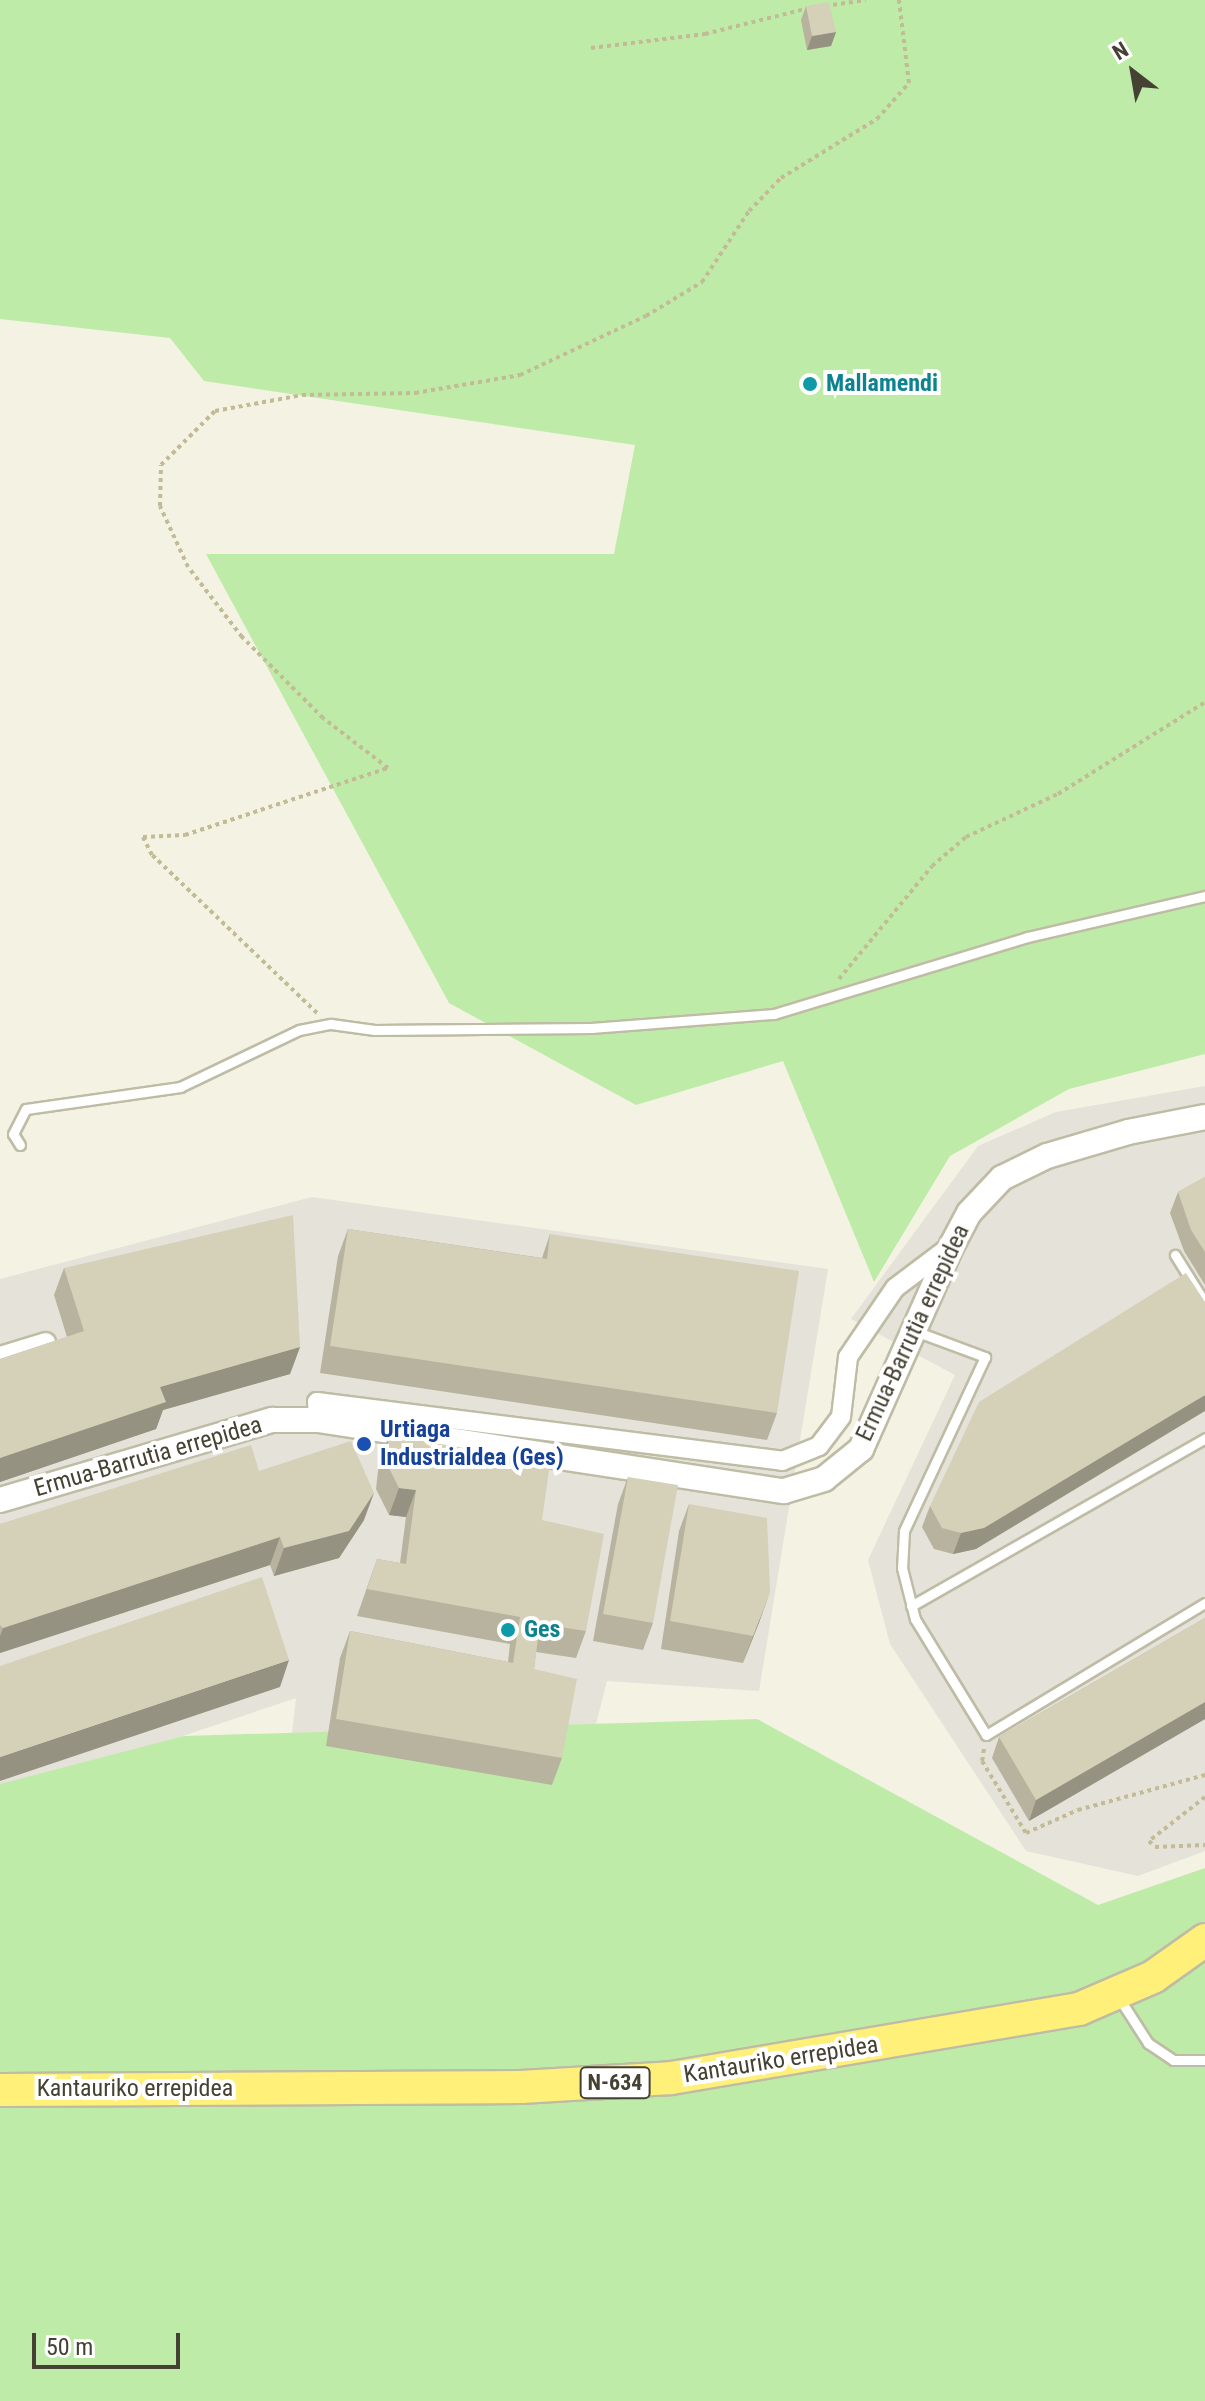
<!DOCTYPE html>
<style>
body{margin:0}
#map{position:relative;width:1205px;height:2401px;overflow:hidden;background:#f3f2e3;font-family:"Roboto Condensed",sans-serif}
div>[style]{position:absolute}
.industrial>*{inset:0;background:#e5e2d9}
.green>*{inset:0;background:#bfeba8}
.path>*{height:4px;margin-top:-2px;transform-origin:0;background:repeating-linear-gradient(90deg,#c2bb95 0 4px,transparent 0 8px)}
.roads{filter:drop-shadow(2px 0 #bfbca5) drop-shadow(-2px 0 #bfbca5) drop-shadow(0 2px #bfbca5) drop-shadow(0 -2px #bfbca5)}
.service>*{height:9px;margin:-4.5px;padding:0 4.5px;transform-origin:4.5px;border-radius:4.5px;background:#fff}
.minor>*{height:18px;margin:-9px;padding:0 9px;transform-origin:9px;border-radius:9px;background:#fff}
.tertiary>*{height:24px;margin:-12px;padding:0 12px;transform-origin:12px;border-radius:12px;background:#fff}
.trunk>*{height:32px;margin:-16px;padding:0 16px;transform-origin:16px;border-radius:16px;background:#fff079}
.wall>*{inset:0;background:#b7b39e}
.shaded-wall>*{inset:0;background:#959281}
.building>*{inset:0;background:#d5d0b8}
.dots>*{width:22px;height:22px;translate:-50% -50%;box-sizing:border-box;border:4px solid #fff;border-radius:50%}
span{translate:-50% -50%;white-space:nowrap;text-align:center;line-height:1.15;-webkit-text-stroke:8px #fff;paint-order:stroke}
.shield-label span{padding:2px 6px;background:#fff;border:2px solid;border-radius:6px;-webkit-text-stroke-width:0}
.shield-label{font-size:22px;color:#454233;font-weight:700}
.culture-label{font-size:24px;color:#0d838f;font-weight:700}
.left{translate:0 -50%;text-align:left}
.street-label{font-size:24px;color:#454233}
.transit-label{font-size:24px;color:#164399;font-weight:700}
.north{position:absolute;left:1093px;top:32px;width:80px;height:80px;-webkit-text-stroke:6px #fff;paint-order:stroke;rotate:329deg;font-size:22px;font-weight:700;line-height:32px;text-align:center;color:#454233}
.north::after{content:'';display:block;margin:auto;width:28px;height:36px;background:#454233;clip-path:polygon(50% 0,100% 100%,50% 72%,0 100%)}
.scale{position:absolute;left:32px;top:2333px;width:148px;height:36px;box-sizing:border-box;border:4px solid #454233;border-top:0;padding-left:10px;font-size:24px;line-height:28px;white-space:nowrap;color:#454233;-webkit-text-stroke:6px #fff;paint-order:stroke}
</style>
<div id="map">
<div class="industrial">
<i style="clip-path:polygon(1205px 1086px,1205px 1851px,1138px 1876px,1026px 1851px,890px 1644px,868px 1560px,955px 1375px,851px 1319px,978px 1146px,1056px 1112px)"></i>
<i style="clip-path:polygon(312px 1197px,828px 1269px,759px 1691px,607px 1681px,575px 1806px,289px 1759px,296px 1698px,0 1797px,0 1279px)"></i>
</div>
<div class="green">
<i style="clip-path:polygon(0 0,1205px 0,1205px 1054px,1069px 1089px,950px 1156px,874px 1282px,783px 1061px,636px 1105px,449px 1003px,206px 554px,614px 554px,635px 445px,204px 381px,170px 338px,0 319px)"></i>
<i style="clip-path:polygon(757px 1719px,1098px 1905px,1205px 1868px,1205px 2401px,0 2401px,0 1784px,184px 1736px)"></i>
</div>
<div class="path">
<i style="left:825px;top:6px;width:41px;rotate:-8.3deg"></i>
<i style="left:591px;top:48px;width:115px;rotate:-7deg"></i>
<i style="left:705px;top:34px;width:107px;rotate:-14deg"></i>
<i style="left:839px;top:979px;width:146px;rotate:-50.5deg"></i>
<i style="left:932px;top:866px;width:45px;rotate:-40.5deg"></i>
<i style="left:966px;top:837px;width:102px;rotate:-25.1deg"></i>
<i style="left:1058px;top:794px;width:173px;rotate:-32deg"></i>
<i style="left:317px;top:1013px;width:228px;rotate:-136.2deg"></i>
<i style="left:152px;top:855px;width:20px;rotate:-117deg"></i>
<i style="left:143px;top:837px;width:42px;rotate:-2.7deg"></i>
<i style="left:185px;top:835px;width:214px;rotate:-18.3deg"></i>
<i style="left:388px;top:768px;width:82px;rotate:-142.4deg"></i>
<i style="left:323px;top:718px;width:115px;rotate:-135deg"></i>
<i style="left:242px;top:637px;width:88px;rotate:-127.6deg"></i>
<i style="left:188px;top:567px;width:67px;rotate:-114.7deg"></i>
<i style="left:160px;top:506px;width:41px;rotate:-88.6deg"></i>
<i style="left:161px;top:465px;width:76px;rotate:-45deg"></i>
<i style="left:215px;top:411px;width:88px;rotate:-10.4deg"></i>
<i style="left:302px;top:395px;width:113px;rotate:-1deg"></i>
<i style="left:415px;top:393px;width:107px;rotate:-9.7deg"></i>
<i style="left:520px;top:375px;width:139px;rotate:-25.1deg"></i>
<i style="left:646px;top:316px;width:66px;rotate:-31.3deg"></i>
<i style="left:702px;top:282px;width:85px;rotate:-56.5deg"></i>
<i style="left:749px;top:211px;width:46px;rotate:-45.9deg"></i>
<i style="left:781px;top:178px;width:113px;rotate:-31.6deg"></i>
<i style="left:877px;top:119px;width:48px;rotate:-48.4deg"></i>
<i style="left:909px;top:83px;width:84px;rotate:-96.9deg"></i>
<i style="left:984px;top:1749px;width:12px;rotate:99deg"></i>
<i style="left:982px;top:1761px;width:84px;rotate:58.6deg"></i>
<i style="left:1026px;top:1833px;width:57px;rotate:-23.9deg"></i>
<i style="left:1078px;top:1810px;width:132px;rotate:-15.4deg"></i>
<i style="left:1205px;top:1797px;width:71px;rotate:141.8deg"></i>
<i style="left:1149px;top:1841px;width:8px;rotate:45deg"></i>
<i style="left:1155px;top:1847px;width:50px;rotate:-2.3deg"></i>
</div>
<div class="roads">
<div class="service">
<i style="left:20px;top:1145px;width:13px;rotate:-122deg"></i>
<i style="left:13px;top:1134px;width:28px;rotate:-63deg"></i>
<i style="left:26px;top:1109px;width:156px;rotate:-8.1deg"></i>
<i style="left:180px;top:1087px;width:132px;rotate:-25.6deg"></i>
<i style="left:299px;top:1030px;width:33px;rotate:-11deg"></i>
<i style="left:331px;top:1024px;width:44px;rotate:7.8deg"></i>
<i style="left:375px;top:1030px;width:216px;rotate:-0.5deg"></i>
<i style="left:591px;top:1028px;width:184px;rotate:-4.4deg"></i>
<i style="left:774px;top:1014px;width:264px;rotate:-16.9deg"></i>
<i style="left:1027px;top:937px;width:183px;rotate:-13deg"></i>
<i style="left:1175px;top:1255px;width:57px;rotate:58deg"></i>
<i style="left:915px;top:1331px;width:75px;rotate:20.4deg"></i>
<i style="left:985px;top:1357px;width:192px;rotate:115deg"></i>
<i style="left:904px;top:1531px;width:37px;rotate:93deg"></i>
<i style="left:902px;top:1568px;width:53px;rotate:75.7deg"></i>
<i style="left:915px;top:1619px;width:136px;rotate:58.5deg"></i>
<i style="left:986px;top:1735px;width:256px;rotate:-31.1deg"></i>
<i style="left:911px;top:1606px;width:339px;rotate:-29.7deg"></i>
<i style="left:1119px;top:1998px;width:54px;rotate:57.2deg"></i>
<i style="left:1148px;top:2043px;width:30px;rotate:34deg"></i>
<i style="left:1173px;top:2060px;width:32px"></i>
</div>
<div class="minor">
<i style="left:0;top:1356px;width:48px;rotate:-16.9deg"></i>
<i style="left:318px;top:1420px;width:18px;rotate:-93deg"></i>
<i style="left:317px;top:1402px;width:469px;rotate:7.2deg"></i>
<i style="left:782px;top:1461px;width:40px;rotate:-22deg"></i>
<i style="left:819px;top:1446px;width:36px;rotate:-53deg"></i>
<i style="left:841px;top:1417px;width:60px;rotate:-83.3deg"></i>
<i style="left:848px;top:1357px;width:83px;rotate:-55.7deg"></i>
<i style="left:895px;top:1288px;width:71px;rotate:-37deg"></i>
</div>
<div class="tertiary">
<i style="left:0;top:1500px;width:284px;rotate:-16.4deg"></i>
<i style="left:272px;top:1420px;width:46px"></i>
<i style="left:318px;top:1420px;width:471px;rotate:8.7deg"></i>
<i style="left:784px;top:1491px;width:42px;rotate:-16.7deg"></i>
<i style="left:824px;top:1479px;width:48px;rotate:-39deg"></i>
<i style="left:861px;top:1449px;width:223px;rotate:-66deg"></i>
<i style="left:952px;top:1245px;width:36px;rotate:-62deg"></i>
<i style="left:969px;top:1213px;width:48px;rotate:-46.7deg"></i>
<i style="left:1002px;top:1178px;width:50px;rotate:-26.1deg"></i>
<i style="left:1047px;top:1156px;width:84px;rotate:-16.5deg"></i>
<i style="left:1128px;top:1132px;width:78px;rotate:-11deg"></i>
</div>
<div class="trunk">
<i style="left:0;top:2090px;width:521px;rotate:-0.33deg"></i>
<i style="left:521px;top:2087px;width:150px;rotate:-3.4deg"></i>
<i style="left:671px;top:2078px;width:414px;rotate:-9.6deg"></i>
<i style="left:1079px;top:2009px;width:81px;rotate:-23.4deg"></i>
<i style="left:1153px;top:1977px;width:64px;rotate:-35.4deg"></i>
</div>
</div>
<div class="wall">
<i style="clip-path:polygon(806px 6px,836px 32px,831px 46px,807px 50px,801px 20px)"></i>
<i style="clip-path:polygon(1205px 1177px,1205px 1285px,1184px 1251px,1170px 1213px,1178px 1192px)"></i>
<i style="clip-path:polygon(348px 1229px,542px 1258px,550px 1234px,777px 1413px,767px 1440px,320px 1373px,338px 1256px)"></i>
<i style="clip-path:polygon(64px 1268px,300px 1347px,290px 1374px,163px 1410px,156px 1429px,0 1482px,0 1359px,67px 1337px,54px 1295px)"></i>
<i style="clip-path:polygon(1205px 1302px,976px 1549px,953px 1554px,934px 1549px,922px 1527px,930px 1506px)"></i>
<i style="clip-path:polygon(389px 1435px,542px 1520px,586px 1631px,576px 1658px,536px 1652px,534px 1669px,562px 1758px,552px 1785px,326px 1746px,340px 1658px,350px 1631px,508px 1662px,510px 1644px,357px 1616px,377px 1559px,400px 1563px,406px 1517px,389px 1515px,376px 1489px,379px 1462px)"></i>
<i style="clip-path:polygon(259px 1471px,364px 1520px,339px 1558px,274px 1576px,270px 1565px,0 1653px,0 1524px)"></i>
<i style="clip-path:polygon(628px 1477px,653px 1623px,643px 1650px,593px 1641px,618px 1504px)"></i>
<i style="clip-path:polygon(689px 1504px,760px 1620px,743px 1663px,661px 1649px,679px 1531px)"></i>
<i style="clip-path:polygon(1205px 1618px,1205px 1719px,1029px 1821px,992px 1758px,999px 1737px)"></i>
</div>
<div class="shaded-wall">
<i style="clip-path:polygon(836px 32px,831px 46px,807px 50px,812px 36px)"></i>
<i style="clip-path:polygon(300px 1347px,290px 1374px,163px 1410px,156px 1429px,0 1482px,0 1458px,160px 1387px)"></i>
<i style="clip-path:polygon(1205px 1395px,1205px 1411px,976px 1549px,953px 1554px,961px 1533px)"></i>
<i style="clip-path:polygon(399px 1488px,416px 1490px,406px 1517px,389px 1515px)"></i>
<i style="clip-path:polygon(374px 1493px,364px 1520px,339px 1558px,274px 1576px,284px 1548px)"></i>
<i style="clip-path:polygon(280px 1537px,270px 1565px,0 1653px,0 1636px,3px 1628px)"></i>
<i style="clip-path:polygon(770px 1592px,760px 1620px,743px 1663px,753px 1636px)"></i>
<i style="clip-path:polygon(289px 1660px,280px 1687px,0 1781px,0 1757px)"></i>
<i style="clip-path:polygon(1205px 1702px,1205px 1719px,1029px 1821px,1036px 1800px)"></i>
</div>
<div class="building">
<i style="clip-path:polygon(829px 2px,836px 32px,812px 36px,806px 6px)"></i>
<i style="clip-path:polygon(1205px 1177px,1205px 1252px,1191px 1230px,1178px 1192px)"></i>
<i style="clip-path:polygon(293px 1215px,300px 1347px,160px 1387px,166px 1402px,0 1458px,0 1359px,84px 1331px,64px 1268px)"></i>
<i style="clip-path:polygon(348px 1229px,547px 1259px,550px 1234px,799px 1271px,777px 1413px,330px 1346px)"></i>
<i style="clip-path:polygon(1186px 1273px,1205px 1302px,1205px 1395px,984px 1528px,961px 1533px,942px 1528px,930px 1506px,979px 1402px)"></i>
<i style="clip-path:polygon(389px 1435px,550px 1463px,542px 1520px,604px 1534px,586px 1631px,540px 1624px,534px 1669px,577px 1679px,562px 1758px,336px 1719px,350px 1631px,513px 1663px,520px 1617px,367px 1589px,377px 1559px,406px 1564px,416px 1490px,399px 1488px,386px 1462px)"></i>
<i style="clip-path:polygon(351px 1441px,374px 1493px,349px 1531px,284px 1548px,280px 1537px,3px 1628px,0 1625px,0 1524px,251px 1445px,259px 1471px)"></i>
<i style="clip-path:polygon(628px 1477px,678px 1485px,653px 1623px,603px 1614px)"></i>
<i style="clip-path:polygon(689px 1504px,767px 1518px,770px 1592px,753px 1636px,670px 1621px)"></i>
<i style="clip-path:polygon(262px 1577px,289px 1660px,0 1757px,0 1666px)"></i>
<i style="clip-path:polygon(1205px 1618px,1205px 1702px,1036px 1800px,999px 1737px)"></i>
</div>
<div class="dots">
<i style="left:810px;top:384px;background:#0f9aa8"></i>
<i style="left:364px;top:1444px;background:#1a4fb4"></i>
<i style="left:508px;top:1630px;background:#0f9aa8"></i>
</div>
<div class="shield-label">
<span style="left:615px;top:2083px">N-634</span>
</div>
<div class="culture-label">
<span class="left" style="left:826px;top:384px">Mallamendi</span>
<span class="left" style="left:524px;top:1630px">Ges</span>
</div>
<div class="street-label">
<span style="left:913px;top:1333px;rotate:-65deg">Ermua-Barrutia errepidea</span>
<span style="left:148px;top:1457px;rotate:-16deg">Ermua-Barrutia errepidea</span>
<span style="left:781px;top:2060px;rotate:-9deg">Kantauriko errepidea</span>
<span style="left:135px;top:2089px">Kantauriko errepidea</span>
</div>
<div class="transit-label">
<span class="left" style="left:380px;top:1444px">Urtiaga<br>Industrialdea (Ges)</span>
</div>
<div class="north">N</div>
<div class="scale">50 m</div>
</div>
